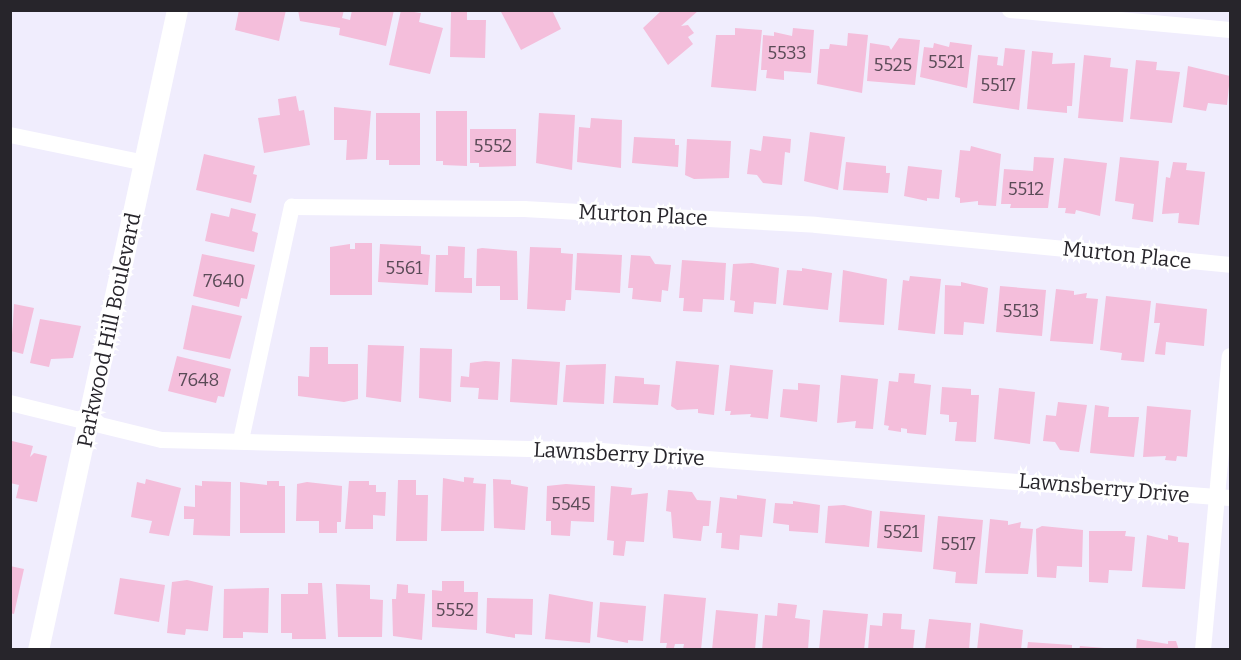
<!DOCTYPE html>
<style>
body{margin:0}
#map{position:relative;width:1241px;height:660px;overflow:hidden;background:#f0edfd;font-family:Bitter,serif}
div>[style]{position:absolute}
.building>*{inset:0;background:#f4bedb}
.minor>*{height:16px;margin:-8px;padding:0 8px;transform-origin:8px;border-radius:8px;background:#fff}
.tertiary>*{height:21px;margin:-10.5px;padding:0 10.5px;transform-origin:10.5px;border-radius:10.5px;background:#fff}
span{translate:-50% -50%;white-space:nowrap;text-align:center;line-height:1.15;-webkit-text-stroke:5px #fff;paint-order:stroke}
.number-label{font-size:18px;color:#5a4b57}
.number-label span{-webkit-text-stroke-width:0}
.street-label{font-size:21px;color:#27252b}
.frame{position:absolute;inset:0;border:12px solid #27252b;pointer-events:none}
</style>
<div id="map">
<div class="building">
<i style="clip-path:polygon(239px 10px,286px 10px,279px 41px,235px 30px)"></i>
<i style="clip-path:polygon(298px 10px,344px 10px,342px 18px,350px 20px,352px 10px,394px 10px,386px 46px,339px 35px,340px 28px,300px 21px)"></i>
<i style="clip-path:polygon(401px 10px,421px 13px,419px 22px,443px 28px,430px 74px,389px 65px)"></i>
<i style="clip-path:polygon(500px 10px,552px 10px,561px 29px,521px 50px)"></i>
<i style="clip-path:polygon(662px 10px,699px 10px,681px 26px,688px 25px,694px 33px,688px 37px,693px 44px,668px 65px,643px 28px)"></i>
<i style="clip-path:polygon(451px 12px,467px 12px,467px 20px,486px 20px,485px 58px,450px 57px)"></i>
<i style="clip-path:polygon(735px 28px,762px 30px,756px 91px,711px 87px,716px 35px,735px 35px)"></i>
<i style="clip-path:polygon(793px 28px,814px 30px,811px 73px,784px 71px,784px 80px,766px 78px,767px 70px,761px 70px,763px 35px,774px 36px,774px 32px,792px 36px)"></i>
<i style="clip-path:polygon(848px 33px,868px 35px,862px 93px,817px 84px,820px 49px,829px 49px,830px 44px,847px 46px)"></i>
<i style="clip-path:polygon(899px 38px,920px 40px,915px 85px,867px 81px,870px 43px,889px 46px,891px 50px)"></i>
<i style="clip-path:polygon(950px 42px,972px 45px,967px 88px,920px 77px,924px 47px,933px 48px,934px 43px,949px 47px)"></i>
<i style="clip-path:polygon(1005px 48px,1025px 50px,1019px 110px,973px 103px,978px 55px,998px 57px,997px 65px,1003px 66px)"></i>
<i style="clip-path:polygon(1032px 51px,1053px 53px,1052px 64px,1075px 63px,1072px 106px,1067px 106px,1067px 113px,1027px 109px)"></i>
<i style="clip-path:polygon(1084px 55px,1111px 58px,1110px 67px,1128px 69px,1123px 122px,1078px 118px)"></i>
<i style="clip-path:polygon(1136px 60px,1157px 62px,1156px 70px,1180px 72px,1172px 123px,1130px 119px)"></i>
<i style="clip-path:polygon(1188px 66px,1230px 76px,1227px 105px,1208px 103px,1206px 111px,1183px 107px)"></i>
<i style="clip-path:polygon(296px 96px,299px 111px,304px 110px,310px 145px,264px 153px,258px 118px,280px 115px,278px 99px)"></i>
<i style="clip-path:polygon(334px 107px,371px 111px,367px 159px,346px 160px,347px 140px,334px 140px)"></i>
<i style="clip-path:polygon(436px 111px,467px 111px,467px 166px,443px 165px,443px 161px,436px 161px)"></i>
<i style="clip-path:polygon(376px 113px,420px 113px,420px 165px,389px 165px,389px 160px,376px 160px)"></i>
<i style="clip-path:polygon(539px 113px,575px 115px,572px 170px,536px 163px)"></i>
<i style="clip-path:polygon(591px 118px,622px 120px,621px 168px,577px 162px,579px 127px,590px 128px)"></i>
<i style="clip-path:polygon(470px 129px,516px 129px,516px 166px,479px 167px,479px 163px,470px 163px)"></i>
<i style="clip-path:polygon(810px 132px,845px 137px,838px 190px,804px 181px)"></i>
<i style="clip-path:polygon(763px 136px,791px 139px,790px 153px,785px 152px,782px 185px,763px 183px,757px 175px,747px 174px,750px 149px,761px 151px)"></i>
<i style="clip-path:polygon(634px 137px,675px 139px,675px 145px,679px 145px,678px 167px,632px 163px)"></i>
<i style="clip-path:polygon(687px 139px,731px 141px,729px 178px,694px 179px,685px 175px)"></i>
<i style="clip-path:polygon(971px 146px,1001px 154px,996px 206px,978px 205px,978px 201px,960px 203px,960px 198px,955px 197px,960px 150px,970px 151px)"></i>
<i style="clip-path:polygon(204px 154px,255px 166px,253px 174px,257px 175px,251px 203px,196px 190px)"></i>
<i style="clip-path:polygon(1034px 157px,1054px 158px,1048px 208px,1010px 208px,1011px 204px,1001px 204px,1004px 169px,1033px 171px)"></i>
<i style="clip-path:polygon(1120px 157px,1159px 161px,1153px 222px,1132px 219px,1134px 204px,1115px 201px)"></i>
<i style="clip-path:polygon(1064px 158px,1107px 163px,1100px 216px,1076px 210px,1075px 214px,1065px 213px,1066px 208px,1058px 208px)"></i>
<i style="clip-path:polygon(846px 162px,886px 166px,886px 173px,890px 173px,888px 193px,843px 190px)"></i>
<i style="clip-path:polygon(1173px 162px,1187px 163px,1186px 170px,1205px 172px,1199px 225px,1178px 223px,1179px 213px,1162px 214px,1166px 177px,1170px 178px)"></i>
<i style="clip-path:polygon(908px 166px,942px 170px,939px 199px,927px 198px,927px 201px,904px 196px)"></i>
<i style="clip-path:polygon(231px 208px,256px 214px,252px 231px,258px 233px,254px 252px,205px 241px,211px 213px,229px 217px)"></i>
<i style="clip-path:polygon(355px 243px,372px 243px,372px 295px,330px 295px,330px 247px,350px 244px,350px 249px,355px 249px)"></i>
<i style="clip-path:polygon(380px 244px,421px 246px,421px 254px,430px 255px,428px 285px,378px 282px)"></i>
<i style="clip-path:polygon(448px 246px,465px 247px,464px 278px,472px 278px,472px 293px,435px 292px,436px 255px,448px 255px)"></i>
<i style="clip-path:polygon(530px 247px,561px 248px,561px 253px,573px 254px,571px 300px,566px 300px,565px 311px,527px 309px)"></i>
<i style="clip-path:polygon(482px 248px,517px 251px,518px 300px,500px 300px,500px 286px,476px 286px,477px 249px)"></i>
<i style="clip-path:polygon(577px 253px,622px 255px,620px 293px,575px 290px)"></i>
<i style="clip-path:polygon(202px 254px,255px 265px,247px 299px,241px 298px,239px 307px,193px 296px)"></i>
<i style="clip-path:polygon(631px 255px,650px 256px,655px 264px,671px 265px,668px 291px,662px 290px,661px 302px,632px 299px,633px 288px,628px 288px)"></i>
<i style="clip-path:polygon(682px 260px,726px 263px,724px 300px,703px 299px,702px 312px,683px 311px,684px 298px,679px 298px)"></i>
<i style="clip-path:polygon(752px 263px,779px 268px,776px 304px,754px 302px,753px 314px,734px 312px,735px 301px,730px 300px,733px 264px)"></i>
<i style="clip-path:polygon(802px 268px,832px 273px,828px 310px,783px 305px,787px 270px,802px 271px)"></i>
<i style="clip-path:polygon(843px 270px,887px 279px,884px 325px,839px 322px)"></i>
<i style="clip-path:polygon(910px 276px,941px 279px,935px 334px,898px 330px,903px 280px,909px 281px)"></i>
<i style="clip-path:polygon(961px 282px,988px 288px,984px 324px,964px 322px,963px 335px,944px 334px,945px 285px,961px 286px)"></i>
<i style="clip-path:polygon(1000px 286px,1046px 290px,1042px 336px,996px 332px)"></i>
<i style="clip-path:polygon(1056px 289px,1074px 291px,1074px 295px,1087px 293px,1086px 298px,1098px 299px,1093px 344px,1050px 341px)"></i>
<i style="clip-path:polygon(1106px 296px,1151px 301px,1144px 362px,1121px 360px,1122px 353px,1100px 350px)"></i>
<i style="clip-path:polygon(1156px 303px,1207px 309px,1204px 346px,1166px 342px,1165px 355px,1155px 354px,1160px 323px,1154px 323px)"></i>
<i style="clip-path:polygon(14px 304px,34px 308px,23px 354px,11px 351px)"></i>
<i style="clip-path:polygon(192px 305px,242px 316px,230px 359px,183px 349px)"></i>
<i style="clip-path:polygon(40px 319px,81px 326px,73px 358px,51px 359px,49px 367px,30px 363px)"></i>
<i style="clip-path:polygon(368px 345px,404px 346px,401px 402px,366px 397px)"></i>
<i style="clip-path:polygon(310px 347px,328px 347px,328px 364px,358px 364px,358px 399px,344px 402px,298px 396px,298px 376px,309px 377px)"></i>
<i style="clip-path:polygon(420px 348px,452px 349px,451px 402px,419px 398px)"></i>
<i style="clip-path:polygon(177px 356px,231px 369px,224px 397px,218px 396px,216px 403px,168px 391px)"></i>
<i style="clip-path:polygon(512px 359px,560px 362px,557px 405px,510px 402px)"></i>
<i style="clip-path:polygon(485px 361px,500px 362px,498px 400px,478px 399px,479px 388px,460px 387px,461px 376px,469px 377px,470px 363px)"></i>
<i style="clip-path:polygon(676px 361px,719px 365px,714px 415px,698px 413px,698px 409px,677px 410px,671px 406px)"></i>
<i style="clip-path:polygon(606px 364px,604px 404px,563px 402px,566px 365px)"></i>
<i style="clip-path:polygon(730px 365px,773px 370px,768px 419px,750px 417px,751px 414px,730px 415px,731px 411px,725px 411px)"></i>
<i style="clip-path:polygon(899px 373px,915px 374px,914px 383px,931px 385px,926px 435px,907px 433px,907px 429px,901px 428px,901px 432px,888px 430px,889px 426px,884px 425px,889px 381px,898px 382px)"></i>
<i style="clip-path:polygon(841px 375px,878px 379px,873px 429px,855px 428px,856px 421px,837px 423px)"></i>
<i style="clip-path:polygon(615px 376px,644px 378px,644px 384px,660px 385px,658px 405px,613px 403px)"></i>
<i style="clip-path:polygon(798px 383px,820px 385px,817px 422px,780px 417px,783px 389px,798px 390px)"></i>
<i style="clip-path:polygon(942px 387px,971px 389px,971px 395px,979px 395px,976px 442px,955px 441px,957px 422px,949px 422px,949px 415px,940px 414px)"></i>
<i style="clip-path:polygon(999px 388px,1035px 392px,1030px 444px,994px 439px)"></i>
<i style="clip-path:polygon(1058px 402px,1087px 405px,1079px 452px,1060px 450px,1055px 442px,1043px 441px,1046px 415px,1056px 416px)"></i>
<i style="clip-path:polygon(1095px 405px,1109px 407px,1108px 417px,1139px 417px,1134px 457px,1090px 453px)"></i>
<i style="clip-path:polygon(1147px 406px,1191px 410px,1187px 457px,1177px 456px,1176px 461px,1165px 460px,1166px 456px,1143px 457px)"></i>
<i style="clip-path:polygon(12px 441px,33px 446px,30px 457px,34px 453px,47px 456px,37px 502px,16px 498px,19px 485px,10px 483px)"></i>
<i style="clip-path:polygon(464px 477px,474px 478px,473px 483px,486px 484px,484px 531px,441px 531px,443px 478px,464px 482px)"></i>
<i style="clip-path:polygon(146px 479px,181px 488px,169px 536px,149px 533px,152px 521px,131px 517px,137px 482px,145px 484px)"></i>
<i style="clip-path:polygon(493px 479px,511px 480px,511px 484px,528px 487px,525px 530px,494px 528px)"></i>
<i style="clip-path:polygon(398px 480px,416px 480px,416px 495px,428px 495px,427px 541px,396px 541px)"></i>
<i style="clip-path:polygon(202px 481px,231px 482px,230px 536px,193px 535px,194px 519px,184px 519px,184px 506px,195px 507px,195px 485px,202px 486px)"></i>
<i style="clip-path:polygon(267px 481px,279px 481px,279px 486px,285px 486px,285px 533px,240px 533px,240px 482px,267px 485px)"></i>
<i style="clip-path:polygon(349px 481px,369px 481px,369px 485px,376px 485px,376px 492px,386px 492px,385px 516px,373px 515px,373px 529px,345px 529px)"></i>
<i style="clip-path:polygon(307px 482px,342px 486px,341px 522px,337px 522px,337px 533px,319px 533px,319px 521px,296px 521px,297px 484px)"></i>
<i style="clip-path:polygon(566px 484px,595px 486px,594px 522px,571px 521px,570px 536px,551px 535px,551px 521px,546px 521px,547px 486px)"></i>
<i style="clip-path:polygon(611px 486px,632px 488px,631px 495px,648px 493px,644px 542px,626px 541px,624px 556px,613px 555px,614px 541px,607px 540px)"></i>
<i style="clip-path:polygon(668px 490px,692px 492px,697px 500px,711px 501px,709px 526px,703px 526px,701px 541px,673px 538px,671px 512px,666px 511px)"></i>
<i style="clip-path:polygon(737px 495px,766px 499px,762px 537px,740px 535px,739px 550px,721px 548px,722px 533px,716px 533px,720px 497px,737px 499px)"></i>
<i style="clip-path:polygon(793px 501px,820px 505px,818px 533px,789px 531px,789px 525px,773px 523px,775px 503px,793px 504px)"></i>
<i style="clip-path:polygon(844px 505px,872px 511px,869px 547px,825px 543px,828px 506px)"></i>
<i style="clip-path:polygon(880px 511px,925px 515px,922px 552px,877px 548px)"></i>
<i style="clip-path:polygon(938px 516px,983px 520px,977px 584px,955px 583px,956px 572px,933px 569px)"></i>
<i style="clip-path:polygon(990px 519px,1008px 521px,1008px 525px,1021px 522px,1020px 528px,1033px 529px,1028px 574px,985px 573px)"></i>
<i style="clip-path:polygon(1042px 526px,1083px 530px,1082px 567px,1057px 566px,1056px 578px,1037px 577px,1036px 529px)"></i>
<i style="clip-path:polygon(1089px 531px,1126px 531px,1125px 536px,1135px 537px,1132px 571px,1109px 570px,1108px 583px,1089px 582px)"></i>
<i style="clip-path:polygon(1147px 535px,1168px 540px,1168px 535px,1178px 537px,1178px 542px,1189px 543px,1185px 589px,1142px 587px)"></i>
<i style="clip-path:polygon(10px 566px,24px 569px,14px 614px,10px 613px)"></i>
<i style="clip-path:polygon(120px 578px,165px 585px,159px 622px,114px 614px)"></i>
<i style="clip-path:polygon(187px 580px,213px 586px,208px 631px,186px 629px,185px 635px,167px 633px,172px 582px)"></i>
<i style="clip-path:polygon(442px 581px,464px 581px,464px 592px,478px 592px,477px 630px,432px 627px,432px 590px,442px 591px)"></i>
<i style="clip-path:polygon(308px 583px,322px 583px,326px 639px,292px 639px,292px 633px,281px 633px,281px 594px,308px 594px)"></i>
<i style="clip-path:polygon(336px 584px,370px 585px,370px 599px,383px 600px,382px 637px,338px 637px)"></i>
<i style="clip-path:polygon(397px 584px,408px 585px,408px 593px,425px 594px,422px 640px,393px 636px,392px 599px,396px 599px)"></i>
<i style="clip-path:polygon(269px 588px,268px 633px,243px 632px,243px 638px,223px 638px,224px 589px)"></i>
<i style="clip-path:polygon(549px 594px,593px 602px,590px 643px,545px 639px)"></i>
<i style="clip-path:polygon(664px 594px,706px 598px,701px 650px,683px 649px,684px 644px,675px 644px,674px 648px,666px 648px,667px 643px,660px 643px)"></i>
<i style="clip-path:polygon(487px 598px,533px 599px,532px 635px,515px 634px,515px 638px,486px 633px)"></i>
<i style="clip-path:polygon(600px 602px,646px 606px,643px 641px,628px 640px,628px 643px,597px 637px)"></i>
<i style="clip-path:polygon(778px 603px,797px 605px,795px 618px,810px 620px,808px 650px,762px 650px,765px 615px,777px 616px)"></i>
<i style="clip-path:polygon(716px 610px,758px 614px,755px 650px,712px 650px)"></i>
<i style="clip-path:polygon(823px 610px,868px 614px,864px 650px,819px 650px)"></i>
<i style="clip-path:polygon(883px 613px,902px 614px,901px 629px,915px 630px,913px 650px,868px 650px,870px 625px,882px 626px)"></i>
<i style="clip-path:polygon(929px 619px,971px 623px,969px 650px,925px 650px)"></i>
<i style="clip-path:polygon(980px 623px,1023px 630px,1021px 650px,977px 650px)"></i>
<i style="clip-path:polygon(1137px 639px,1168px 644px,1168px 641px,1176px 641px,1179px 650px,1136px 650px)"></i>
<i style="clip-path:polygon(1028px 642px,1072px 645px,1072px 650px,1027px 650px)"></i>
<i style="clip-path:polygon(1080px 646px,1104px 648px,1104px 650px,1079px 650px)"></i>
</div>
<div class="minor">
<i style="left:1010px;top:10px;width:221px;rotate:5.2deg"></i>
<i style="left:10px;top:135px;width:138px;rotate:11.7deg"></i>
<i style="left:10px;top:403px;width:156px;rotate:13.7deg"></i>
<i style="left:162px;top:440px;width:439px;rotate:1.4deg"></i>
<i style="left:601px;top:451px;width:631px;rotate:4.27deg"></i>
<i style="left:241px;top:440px;width:239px;rotate:-77.7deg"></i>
<i style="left:292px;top:207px;width:232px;rotate:0.5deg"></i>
<i style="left:524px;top:209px;width:292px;rotate:3.1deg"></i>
<i style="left:816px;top:225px;width:416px;rotate:5.5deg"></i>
<i style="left:1203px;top:650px;width:295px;rotate:-84.8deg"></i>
</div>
<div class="tertiary">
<i style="left:38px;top:650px;width:655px;rotate:-77.75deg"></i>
</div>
<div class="number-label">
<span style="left:787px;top:53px">5533</span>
<span style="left:946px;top:62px">5521</span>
<span style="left:893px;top:65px">5525</span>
<span style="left:998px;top:85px">5517</span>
<span style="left:493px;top:146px">5552</span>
<span style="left:1026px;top:189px">5512</span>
<span style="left:404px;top:268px">5561</span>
<span style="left:224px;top:281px">7640</span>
<span style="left:1021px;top:311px">5513</span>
<span style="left:199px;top:380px">7648</span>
<span style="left:571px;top:504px">5545</span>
<span style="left:901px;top:532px">5521</span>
<span style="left:958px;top:544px">5517</span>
<span style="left:455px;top:610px">5552</span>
</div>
<div class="street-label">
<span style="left:643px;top:215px;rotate:3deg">Murton Place</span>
<span style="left:1127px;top:255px;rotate:6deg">Murton Place</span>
<span style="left:109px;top:330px;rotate:-78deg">Parkwood Hill Boulevard</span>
<span style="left:619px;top:454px;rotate:3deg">Lawnsberry Drive</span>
<span style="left:1104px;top:488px;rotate:5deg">Lawnsberry Drive</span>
</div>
<div class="frame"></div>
</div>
